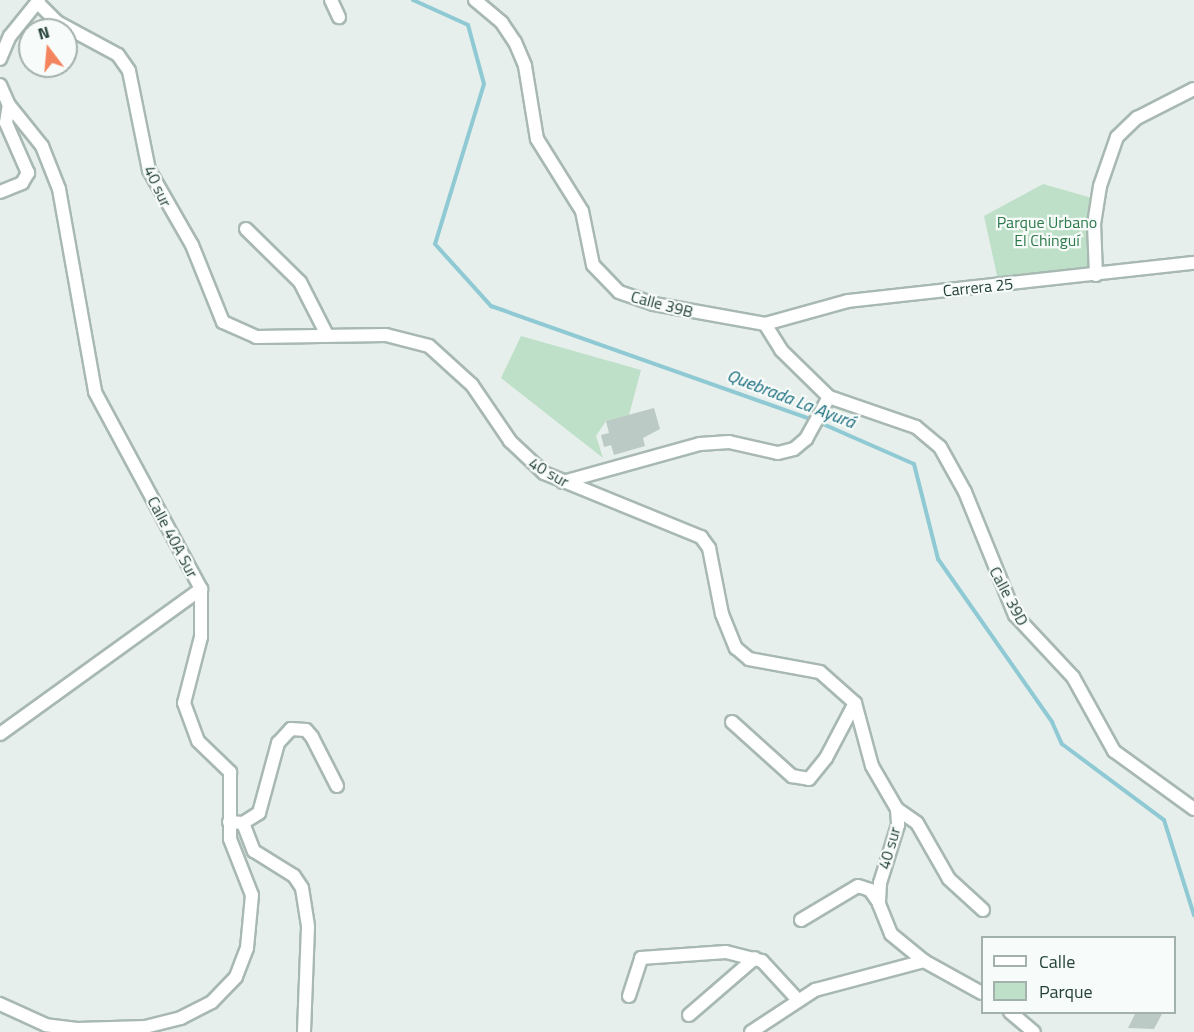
<!DOCTYPE html>
<meta charset="utf-8">
<style>
body{margin:0}
#map{position:relative;width:1194px;height:1032px;overflow:hidden;background:#e6efeb;font-family:"Titillium Web",sans-serif}
div>[style]{position:absolute}
.green>*{inset:0;background:#bfe0c8}
.stream>*{height:4px;margin:-2px;padding:0 2px;transform-origin:2px;border-radius:2px;background:#8ec9d4}
.building>*{inset:0;background:#bbcac4}
.roads{filter:drop-shadow(2px 0 #a8b8b2) drop-shadow(-2px 0 #a8b8b2) drop-shadow(0 2px #a8b8b2) drop-shadow(0 -2px #a8b8b2)}
.minor>*{height:12px;margin:-6px;padding:0 6px;transform-origin:6px;border-radius:6px;background:#fff}
span{translate:-50% -50%;white-space:nowrap;text-align:center;line-height:1.15;-webkit-text-stroke:4.5px #f7fbf9;paint-order:stroke}
.street-label{font-size:16px;color:#24423a}
.park-label{font-size:16px;color:#2d7a4b}
.water-label{font-size:18px;color:#1c6f80;font-style:italic}
.legend{position:absolute;left:981px;top:936px;width:195px;height:78px;box-sizing:border-box;background:#f7fbf9;border:2px solid #a3b1ad;margin:0;padding:8px 10px;list-style:none;font-size:18px;color:#24423a}
.legend li{display:flex;align-items:center;gap:12px;height:30px}
.legend b{width:30px;border:2px solid #a3b1ad}
.north{position:absolute;left:18px;top:18px;width:60px;height:60px;box-sizing:border-box;background:#f7fbf9;border:2px solid #a3b1ad;border-radius:50%;rotate:344deg;font-size:16px;font-weight:700;line-height:24px;text-align:center;color:#24423a}
.north::after{content:'';display:block;margin:auto;width:21px;height:27px;background:#f4845f;clip-path:polygon(50% 0,100% 100%,50% 72%,0 100%)}
</style>
<div id="map">
<div class="green">
<i style="clip-path:polygon(1043px 184px,1092px 198px,1089px 270px,998px 280px,984px 216px)"></i>
<i style="clip-path:polygon(521px 336px,641px 370px,629px 415px,606px 421px,596px 436px,603px 458px,501px 378px)"></i>
</div>
<div class="stream">
<i style="left:413px;top:0;width:60px;rotate:24.4deg"></i>
<i style="left:468px;top:25px;width:61px;rotate:74.8deg"></i>
<i style="left:484px;top:84px;width:167px;rotate:107deg"></i>
<i style="left:435px;top:244px;width:84px;rotate:47.9deg"></i>
<i style="left:491px;top:306px;width:345px;rotate:19.5deg"></i>
<i style="left:816px;top:421px;width:107px;rotate:23.7deg"></i>
<i style="left:914px;top:464px;width:98px;rotate:75.8deg"></i>
<i style="left:938px;top:559px;width:199px;rotate:55deg"></i>
<i style="left:1052px;top:722px;width:24px;rotate:66deg"></i>
<i style="left:1062px;top:744px;width:127px;rotate:36.7deg"></i>
<i style="left:1164px;top:820px;width:100px;rotate:72.5deg"></i>
</div>
<div class="building">
<i style="clip-path:polygon(654px 408px,660px 429px,643px 438px,645px 446px,614px 455px,611px 445px,604px 447px,601px 435px,609px 433px,606px 421px)"></i>
<i style="clip-path:polygon(1136px 1012px,1163px 1012px,1154px 1029px,1128px 1028px)"></i>
</div>
<div class="roads">
<div class="minor">
<i style="left:331px;top:0;width:19px;rotate:65deg"></i>
<i style="left:475px;top:0;width:35px;rotate:40deg"></i>
<i style="left:502px;top:23px;width:23px;rotate:56deg"></i>
<i style="left:515px;top:42px;width:26px;rotate:67deg"></i>
<i style="left:525px;top:66px;width:74px;rotate:80.7deg"></i>
<i style="left:537px;top:139px;width:85px;rotate:58deg"></i>
<i style="left:582px;top:211px;width:55px;rotate:78.5deg"></i>
<i style="left:593px;top:265px;width:37px;rotate:46deg"></i>
<i style="left:619px;top:292px;width:37px;rotate:19deg"></i>
<i style="left:654px;top:304px;width:113px;rotate:10.2deg"></i>
<i style="left:765px;top:324px;width:86px;rotate:-15.5deg"></i>
<i style="left:848px;top:301px;width:348px;rotate:-6.3deg"></i>
<i style="left:38px;top:3px;width:27px;rotate:45deg"></i>
<i style="left:57px;top:22px;width:69px;rotate:28.4deg"></i>
<i style="left:118px;top:55px;width:19px;rotate:55deg"></i>
<i style="left:129px;top:71px;width:101px;rotate:78.6deg"></i>
<i style="left:149px;top:170px;width:86px;rotate:60.2deg"></i>
<i style="left:192px;top:245px;width:83px;rotate:68.1deg"></i>
<i style="left:223px;top:322px;width:36px;rotate:24deg"></i>
<i style="left:256px;top:337px;width:130px;rotate:-0.9deg"></i>
<i style="left:386px;top:335px;width:44px;rotate:14.3deg"></i>
<i style="left:429px;top:346px;width:58px;rotate:42.2deg"></i>
<i style="left:472px;top:385px;width:68px;rotate:55.8deg"></i>
<i style="left:510px;top:441px;width:47px;rotate:43.3deg"></i>
<i style="left:544px;top:473px;width:170px;rotate:22.2deg"></i>
<i style="left:701px;top:537px;width:14px;rotate:54deg"></i>
<i style="left:709px;top:548px;width:67px;rotate:78.9deg"></i>
<i style="left:722px;top:614px;width:37px;rotate:68deg"></i>
<i style="left:736px;top:648px;width:17px;rotate:40deg"></i>
<i style="left:749px;top:659px;width:72px;rotate:10.4deg"></i>
<i style="left:820px;top:672px;width:47px;rotate:41.5deg"></i>
<i style="left:855px;top:703px;width:65px;rotate:74.9deg"></i>
<i style="left:872px;top:766px;width:50px;rotate:59.8deg"></i>
<i style="left:897px;top:809px;width:16px;rotate:86deg"></i>
<i style="left:898px;top:825px;width:61px;rotate:107.2deg"></i>
<i style="left:880px;top:883px;width:21px;rotate:93deg"></i>
<i style="left:879px;top:904px;width:32px;rotate:68deg"></i>
<i style="left:891px;top:934px;width:43px;rotate:39.3deg"></i>
<i style="left:924px;top:961px;width:66px;rotate:28.9deg"></i>
<i style="left:0;top:59px;width:25px;rotate:-67deg"></i>
<i style="left:10px;top:36px;width:46px;rotate:-51.1deg"></i>
<i style="left:0;top:85px;width:22px;rotate:66deg"></i>
<i style="left:9px;top:105px;width:53px;rotate:51.2deg"></i>
<i style="left:42px;top:146px;width:46px;rotate:68.4deg"></i>
<i style="left:59px;top:189px;width:206px;rotate:79.9deg"></i>
<i style="left:95px;top:392px;width:224px;rotate:61.7deg"></i>
<i style="left:201px;top:589px;width:48px;rotate:90deg"></i>
<i style="left:201px;top:637px;width:68px;rotate:104.4deg"></i>
<i style="left:184px;top:703px;width:40px;rotate:69.8deg"></i>
<i style="left:198px;top:741px;width:45px;rotate:44.1deg"></i>
<i style="left:230px;top:772px;width:67px;rotate:90deg"></i>
<i style="left:230px;top:839px;width:60px;rotate:68.6deg"></i>
<i style="left:252px;top:895px;width:53px;rotate:95.4deg"></i>
<i style="left:247px;top:948px;width:31px;rotate:111deg"></i>
<i style="left:236px;top:977px;width:35px;rotate:134deg"></i>
<i style="left:212px;top:1002px;width:35px;rotate:153deg"></i>
<i style="left:181px;top:1018px;width:36px;rotate:166deg"></i>
<i style="left:146px;top:1027px;width:69px;rotate:178.3deg"></i>
<i style="left:77px;top:1029px;width:31px;rotate:-173deg"></i>
<i style="left:46px;top:1025px;width:51px;rotate:-155.5deg"></i>
<i style="left:0;top:192px;width:24px;rotate:-22deg"></i>
<i style="left:22px;top:183px;width:12px;rotate:-59deg"></i>
<i style="left:28px;top:173px;width:55px;rotate:-113.7deg"></i>
<i style="left:6px;top:123px;width:18px;rotate:-81deg"></i>
<i style="left:246px;top:229px;width:76px;rotate:44.5deg"></i>
<i style="left:300px;top:282px;width:59px;rotate:63deg"></i>
<i style="left:1096px;top:275px;width:51px;rotate:-92.2deg"></i>
<i style="left:1094px;top:224px;width:38px;rotate:-81deg"></i>
<i style="left:1100px;top:186px;width:52px;rotate:-70.9deg"></i>
<i style="left:1117px;top:137px;width:28px;rotate:-44deg"></i>
<i style="left:1137px;top:118px;width:64px;rotate:-27deg"></i>
<i style="left:765px;top:324px;width:31px;rotate:58deg"></i>
<i style="left:781px;top:350px;width:67px;rotate:44.4deg"></i>
<i style="left:829px;top:397px;width:92px;rotate:19deg"></i>
<i style="left:916px;top:427px;width:31px;rotate:40deg"></i>
<i style="left:940px;top:447px;width:51px;rotate:60.9deg"></i>
<i style="left:965px;top:492px;width:133px;rotate:67.9deg"></i>
<i style="left:1015px;top:615px;width:85px;rotate:46.9deg"></i>
<i style="left:1073px;top:677px;width:85px;rotate:61deg"></i>
<i style="left:1114px;top:751px;width:99px;rotate:35.9deg"></i>
<i style="left:563px;top:482px;width:142px;rotate:-15.5deg"></i>
<i style="left:700px;top:444px;width:29px;rotate:-4deg"></i>
<i style="left:729px;top:442px;width:50px;rotate:12.7deg"></i>
<i style="left:778px;top:453px;width:16px;rotate:-14deg"></i>
<i style="left:794px;top:449px;width:16px;rotate:-40deg"></i>
<i style="left:806px;top:439px;width:48px;rotate:-61.3deg"></i>
<i style="left:732px;top:722px;width:81px;rotate:42deg"></i>
<i style="left:792px;top:776px;width:17px;rotate:10deg"></i>
<i style="left:809px;top:779px;width:27px;rotate:-51deg"></i>
<i style="left:826px;top:758px;width:62px;rotate:-62.2deg"></i>
<i style="left:0;top:734px;width:248px;rotate:-35.8deg"></i>
<i style="left:897px;top:809px;width:24px;rotate:35deg"></i>
<i style="left:917px;top:823px;width:64px;rotate:60.3deg"></i>
<i style="left:949px;top:879px;width:46px;rotate:42.4deg"></i>
<i style="left:229px;top:822px;width:14px;rotate:4deg"></i>
<i style="left:243px;top:823px;width:30px;rotate:69deg"></i>
<i style="left:254px;top:851px;width:47px;rotate:32deg"></i>
<i style="left:294px;top:876px;width:14px;rotate:56deg"></i>
<i style="left:302px;top:888px;width:39px;rotate:81deg"></i>
<i style="left:308px;top:927px;width:105px;rotate:92.2deg"></i>
<i style="left:243px;top:823px;width:19px;rotate:-32deg"></i>
<i style="left:259px;top:813px;width:73px;rotate:-74.8deg"></i>
<i style="left:278px;top:743px;width:19px;rotate:-47deg"></i>
<i style="left:291px;top:729px;width:15px;rotate:4deg"></i>
<i style="left:306px;top:730px;width:9px;rotate:49deg"></i>
<i style="left:312px;top:737px;width:55px;rotate:63deg"></i>
<i style="left:801px;top:920px;width:66px;rotate:-30.8deg"></i>
<i style="left:858px;top:886px;width:13px;rotate:18deg"></i>
<i style="left:870px;top:890px;width:16px;rotate:55deg"></i>
<i style="left:629px;top:996px;width:40px;rotate:-72deg"></i>
<i style="left:641px;top:958px;width:85px;rotate:-4deg"></i>
<i style="left:726px;top:952px;width:37px;rotate:14deg"></i>
<i style="left:762px;top:961px;width:53px;rotate:47.3deg"></i>
<i style="left:1010px;top:1012px;width:31px;rotate:40deg"></i>
<i style="left:689px;top:1015px;width:87px;rotate:-40.8deg"></i>
<i style="left:751px;top:1032px;width:77px;rotate:-33.3deg"></i>
<i style="left:815px;top:990px;width:113px;rotate:-14.9deg"></i>
</div>
</div>
<div class="street-label">
<span style="left:158px;top:186px;rotate:65deg">40 sur</span>
<span style="left:978px;top:287px;rotate:-6deg">Carrera 25</span>
<span style="left:662px;top:304px;rotate:15deg">Calle 39B</span>
<span style="left:549px;top:472px;rotate:30deg">40 sur</span>
<span style="left:173px;top:537px;rotate:62deg">Calle 40A Sur</span>
<span style="left:1009px;top:596px;rotate:62deg">Calle 39D</span>
<span style="left:889px;top:848px;rotate:-74deg">40 sur</span>
</div>
<div class="park-label">
<span style="left:1047px;top:231px">Parque Urbano<br>El Chinguí</span>
</div>
<div class="water-label">
<span style="left:791px;top:399px;rotate:21deg">Quebrada La Ayurá</span>
</div>
<ul class="legend">
<li><b style="height:8px;background:#fff"></b>Calle</li>
<li><b style="height:16px;background:#bfe0c8"></b>Parque</li>
</ul>
<div class="north">N</div>
</div>
